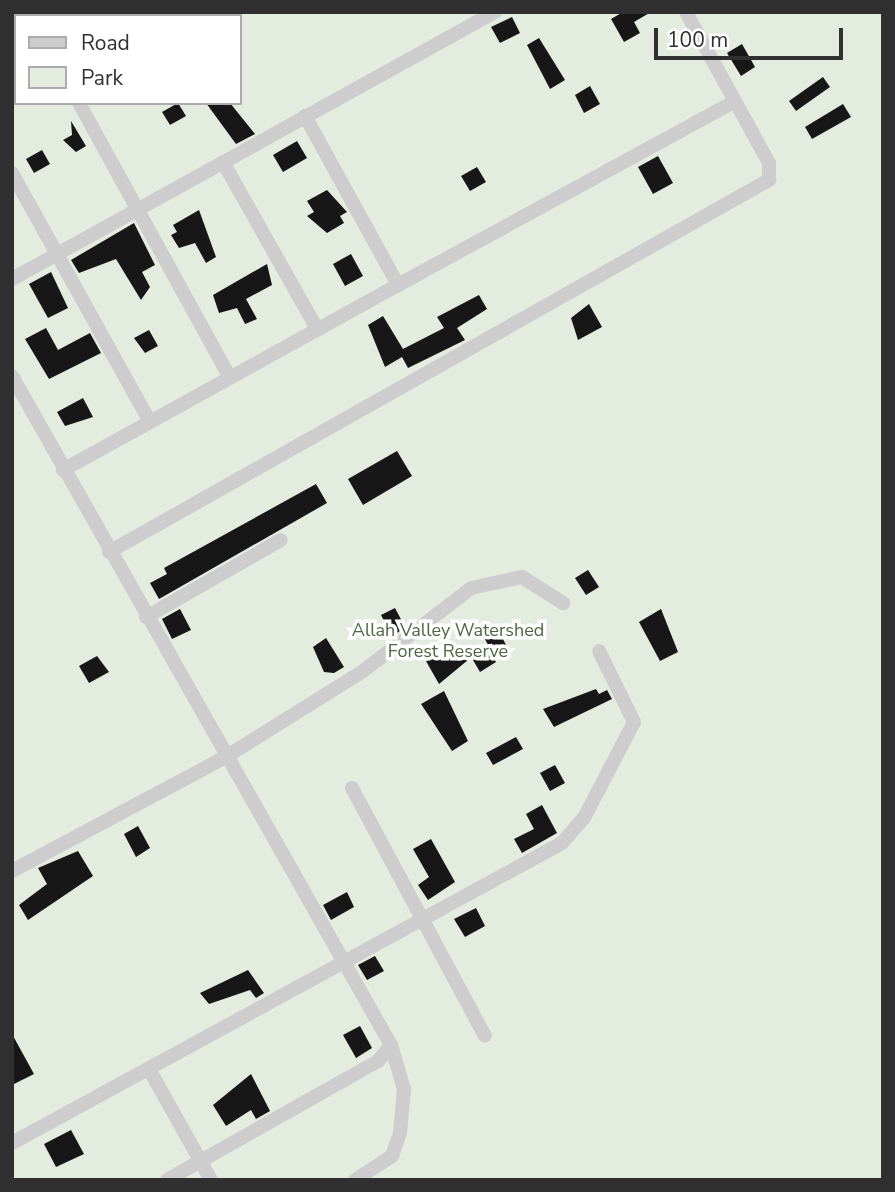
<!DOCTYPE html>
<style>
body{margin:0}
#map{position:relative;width:895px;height:1192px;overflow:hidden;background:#fff;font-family:"Nunito Sans",sans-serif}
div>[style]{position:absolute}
.green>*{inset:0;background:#e4ebdf}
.building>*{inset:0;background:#171717}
.street>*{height:14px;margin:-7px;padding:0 7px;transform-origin:7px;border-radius:7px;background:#cdcdcd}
span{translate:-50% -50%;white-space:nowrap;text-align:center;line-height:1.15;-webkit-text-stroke:7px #fff;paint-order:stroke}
.park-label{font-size:18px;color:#4c6741}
.frame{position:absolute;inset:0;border:14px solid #303030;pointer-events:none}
.legend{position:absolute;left:14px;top:14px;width:228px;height:91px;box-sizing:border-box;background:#fff;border:2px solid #acacac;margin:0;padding:9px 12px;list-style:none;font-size:21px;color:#303030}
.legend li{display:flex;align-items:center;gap:14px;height:35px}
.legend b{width:35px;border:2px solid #acacac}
.scale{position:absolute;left:654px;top:28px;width:189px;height:32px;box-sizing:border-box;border:4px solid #303030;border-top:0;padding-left:9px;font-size:21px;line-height:24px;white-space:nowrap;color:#303030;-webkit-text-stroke:5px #fff;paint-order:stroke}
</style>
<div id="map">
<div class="green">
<i style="clip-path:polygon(evenodd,12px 12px,883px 12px,883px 1180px,12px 1180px,12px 12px,16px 16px,240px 16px,240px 103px,16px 103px,16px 16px)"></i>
</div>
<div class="building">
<i style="clip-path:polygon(623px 12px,651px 12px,634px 22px,640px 33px,624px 42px,611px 19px)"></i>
<i style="clip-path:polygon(512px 17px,520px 33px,500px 43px,491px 27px)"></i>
<i style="clip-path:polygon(539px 38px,565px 80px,550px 89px,527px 45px)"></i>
<i style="clip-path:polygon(742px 44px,755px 67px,741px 76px,727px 53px)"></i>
<i style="clip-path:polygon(823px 77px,830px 87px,796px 111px,789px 101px)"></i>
<i style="clip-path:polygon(590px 86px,600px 104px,584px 113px,575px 95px)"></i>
<i style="clip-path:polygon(178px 103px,186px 116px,170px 125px,162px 112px)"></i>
<i style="clip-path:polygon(206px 103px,230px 103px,255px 134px,236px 144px)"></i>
<i style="clip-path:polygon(843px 104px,851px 117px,812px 139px,805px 127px)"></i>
<i style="clip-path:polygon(71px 121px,86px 146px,76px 152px,63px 140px,72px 135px)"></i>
<i style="clip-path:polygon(297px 141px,307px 158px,283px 172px,273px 155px)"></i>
<i style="clip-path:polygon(42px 150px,50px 164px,34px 173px,26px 159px)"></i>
<i style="clip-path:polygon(658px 156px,673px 183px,653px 194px,638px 167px)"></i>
<i style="clip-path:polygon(477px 167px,486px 182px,470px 191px,461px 176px)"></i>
<i style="clip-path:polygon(327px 190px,347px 212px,340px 216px,344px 223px,327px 233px,307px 216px,314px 212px,307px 201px)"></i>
<i style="clip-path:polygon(199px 210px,216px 257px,206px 263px,195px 243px,179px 248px,171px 235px,177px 232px,173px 225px)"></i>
<i style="clip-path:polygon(134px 223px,155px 265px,142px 272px,150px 287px,141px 300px,116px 259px,79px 273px,71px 260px)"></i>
<i style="clip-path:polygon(351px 254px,363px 276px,345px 286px,333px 264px)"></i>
<i style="clip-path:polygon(267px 264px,272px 285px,246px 299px,257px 319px,245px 324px,237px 308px,219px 313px,213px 295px)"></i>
<i style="clip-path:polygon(51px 272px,68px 308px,48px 318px,29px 284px)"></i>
<i style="clip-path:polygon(479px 295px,487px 309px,457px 328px,465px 340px,408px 368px,402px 357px,385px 367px,368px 325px,383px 316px,403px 349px,444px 328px,437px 317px)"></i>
<i style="clip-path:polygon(589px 304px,602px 327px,578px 340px,571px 318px)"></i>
<i style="clip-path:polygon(46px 328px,58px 350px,90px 333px,101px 353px,49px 379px,25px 339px)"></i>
<i style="clip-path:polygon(149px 330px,158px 346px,145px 353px,134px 338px)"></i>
<i style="clip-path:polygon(83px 398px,93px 417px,65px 426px,57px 412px)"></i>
<i style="clip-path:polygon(397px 451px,412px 476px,363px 505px,348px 479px)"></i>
<i style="clip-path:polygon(316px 484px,327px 503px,159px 599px,150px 583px,167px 574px,164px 568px)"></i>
<i style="clip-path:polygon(588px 570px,599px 587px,586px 595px,575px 578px)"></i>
<i style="clip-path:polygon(395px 608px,405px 627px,392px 637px,381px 615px)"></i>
<i style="clip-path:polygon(180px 609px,191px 630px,172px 639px,162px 619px)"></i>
<i style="clip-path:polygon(661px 609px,678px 652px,660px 661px,639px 622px)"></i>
<i style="clip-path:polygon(496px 625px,506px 645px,492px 652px,481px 632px)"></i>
<i style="clip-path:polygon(326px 638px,344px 667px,334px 673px,324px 672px,313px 647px)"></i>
<i style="clip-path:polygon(462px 649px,468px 660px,439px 684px,426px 661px)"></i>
<i style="clip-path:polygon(489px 650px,496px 662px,480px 672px,473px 660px)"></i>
<i style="clip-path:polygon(97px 656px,109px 672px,89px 683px,79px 666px)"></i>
<i style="clip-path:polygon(596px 689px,599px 694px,607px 690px,612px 699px,554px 727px,543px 709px)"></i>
<i style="clip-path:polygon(444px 691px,468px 741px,452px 751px,421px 704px)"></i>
<i style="clip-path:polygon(516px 737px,523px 749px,493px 765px,486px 753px)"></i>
<i style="clip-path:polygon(555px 765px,565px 783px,550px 791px,540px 773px)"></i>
<i style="clip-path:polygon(542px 805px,557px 833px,522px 853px,514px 839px,534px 829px,526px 814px)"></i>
<i style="clip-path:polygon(138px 826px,150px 848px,136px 857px,124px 834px)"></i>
<i style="clip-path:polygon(431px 839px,455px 882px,428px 900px,418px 885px,429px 877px,413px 849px)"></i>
<i style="clip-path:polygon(78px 851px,93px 876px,28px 920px,19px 905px,47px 884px,38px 868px)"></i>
<i style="clip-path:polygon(347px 892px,354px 907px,331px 920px,323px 905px)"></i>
<i style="clip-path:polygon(476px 908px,485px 926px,465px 937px,454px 919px)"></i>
<i style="clip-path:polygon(375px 956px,384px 971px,367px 980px,358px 965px)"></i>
<i style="clip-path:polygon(248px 970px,264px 993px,256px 998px,250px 990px,209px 1004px,200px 993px)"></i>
<i style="clip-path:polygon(360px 1026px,372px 1048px,356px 1058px,343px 1035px)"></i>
<i style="clip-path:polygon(12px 1034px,34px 1074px,12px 1085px)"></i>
<i style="clip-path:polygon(251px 1074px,270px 1111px,256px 1119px,251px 1110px,226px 1126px,213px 1105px)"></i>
<i style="clip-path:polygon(71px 1130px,84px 1154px,56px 1167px,44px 1144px)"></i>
</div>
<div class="street">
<i style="left:32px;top:12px;width:4px;rotate:63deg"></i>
<i style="left:80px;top:16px;width:8px;rotate:-30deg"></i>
<i style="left:79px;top:103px;width:311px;rotate:61.2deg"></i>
<i style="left:223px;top:162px;width:192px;rotate:60.6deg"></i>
<i style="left:12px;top:173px;width:282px;rotate:61deg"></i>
<i style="left:12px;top:279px;width:552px;rotate:-28.93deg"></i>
<i style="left:398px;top:285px;width:383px;rotate:-28.6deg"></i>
<i style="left:12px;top:376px;width:769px;rotate:60.47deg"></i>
<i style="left:391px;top:1045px;width:21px;rotate:129deg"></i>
<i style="left:378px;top:1061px;width:242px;rotate:150.6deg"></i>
<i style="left:63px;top:470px;width:383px;rotate:-28.9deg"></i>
<i style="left:398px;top:285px;width:193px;rotate:-118.8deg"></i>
<i style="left:109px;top:552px;width:758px;rotate:-29.41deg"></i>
<i style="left:769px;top:180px;width:17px;rotate:-90deg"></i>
<i style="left:769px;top:163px;width:172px;rotate:-118.8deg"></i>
<i style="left:146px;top:617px;width:155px;rotate:-29.7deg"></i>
<i style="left:352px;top:788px;width:281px;rotate:61.8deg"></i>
<i style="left:12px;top:871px;width:240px;rotate:-28.1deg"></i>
<i style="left:224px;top:758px;width:164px;rotate:-32deg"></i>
<i style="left:363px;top:671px;width:136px;rotate:-37.5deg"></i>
<i style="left:471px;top:588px;width:52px;rotate:-12.2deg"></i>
<i style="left:522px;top:577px;width:49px;rotate:32.4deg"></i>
<i style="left:149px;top:1069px;width:127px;rotate:60.8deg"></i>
<i style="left:12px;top:1143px;width:626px;rotate:-28.61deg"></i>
<i style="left:562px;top:843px;width:33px;rotate:-49deg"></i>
<i style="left:584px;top:818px;width:108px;rotate:-62.5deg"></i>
<i style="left:634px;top:722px;width:79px;rotate:-116.2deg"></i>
<i style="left:355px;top:1180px;width:44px;rotate:-33deg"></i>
<i style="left:392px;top:1156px;width:24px;rotate:-71deg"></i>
<i style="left:400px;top:1133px;width:44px;rotate:-84.8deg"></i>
<i style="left:404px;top:1089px;width:46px;rotate:-106.5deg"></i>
</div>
<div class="park-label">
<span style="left:448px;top:641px">Allah Valley Watershed<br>Forest Reserve</span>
</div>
<div class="frame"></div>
<ul class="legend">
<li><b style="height:9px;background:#cdcdcd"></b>Road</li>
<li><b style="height:19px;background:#e4ebdf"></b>Park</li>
</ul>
<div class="scale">100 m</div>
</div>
